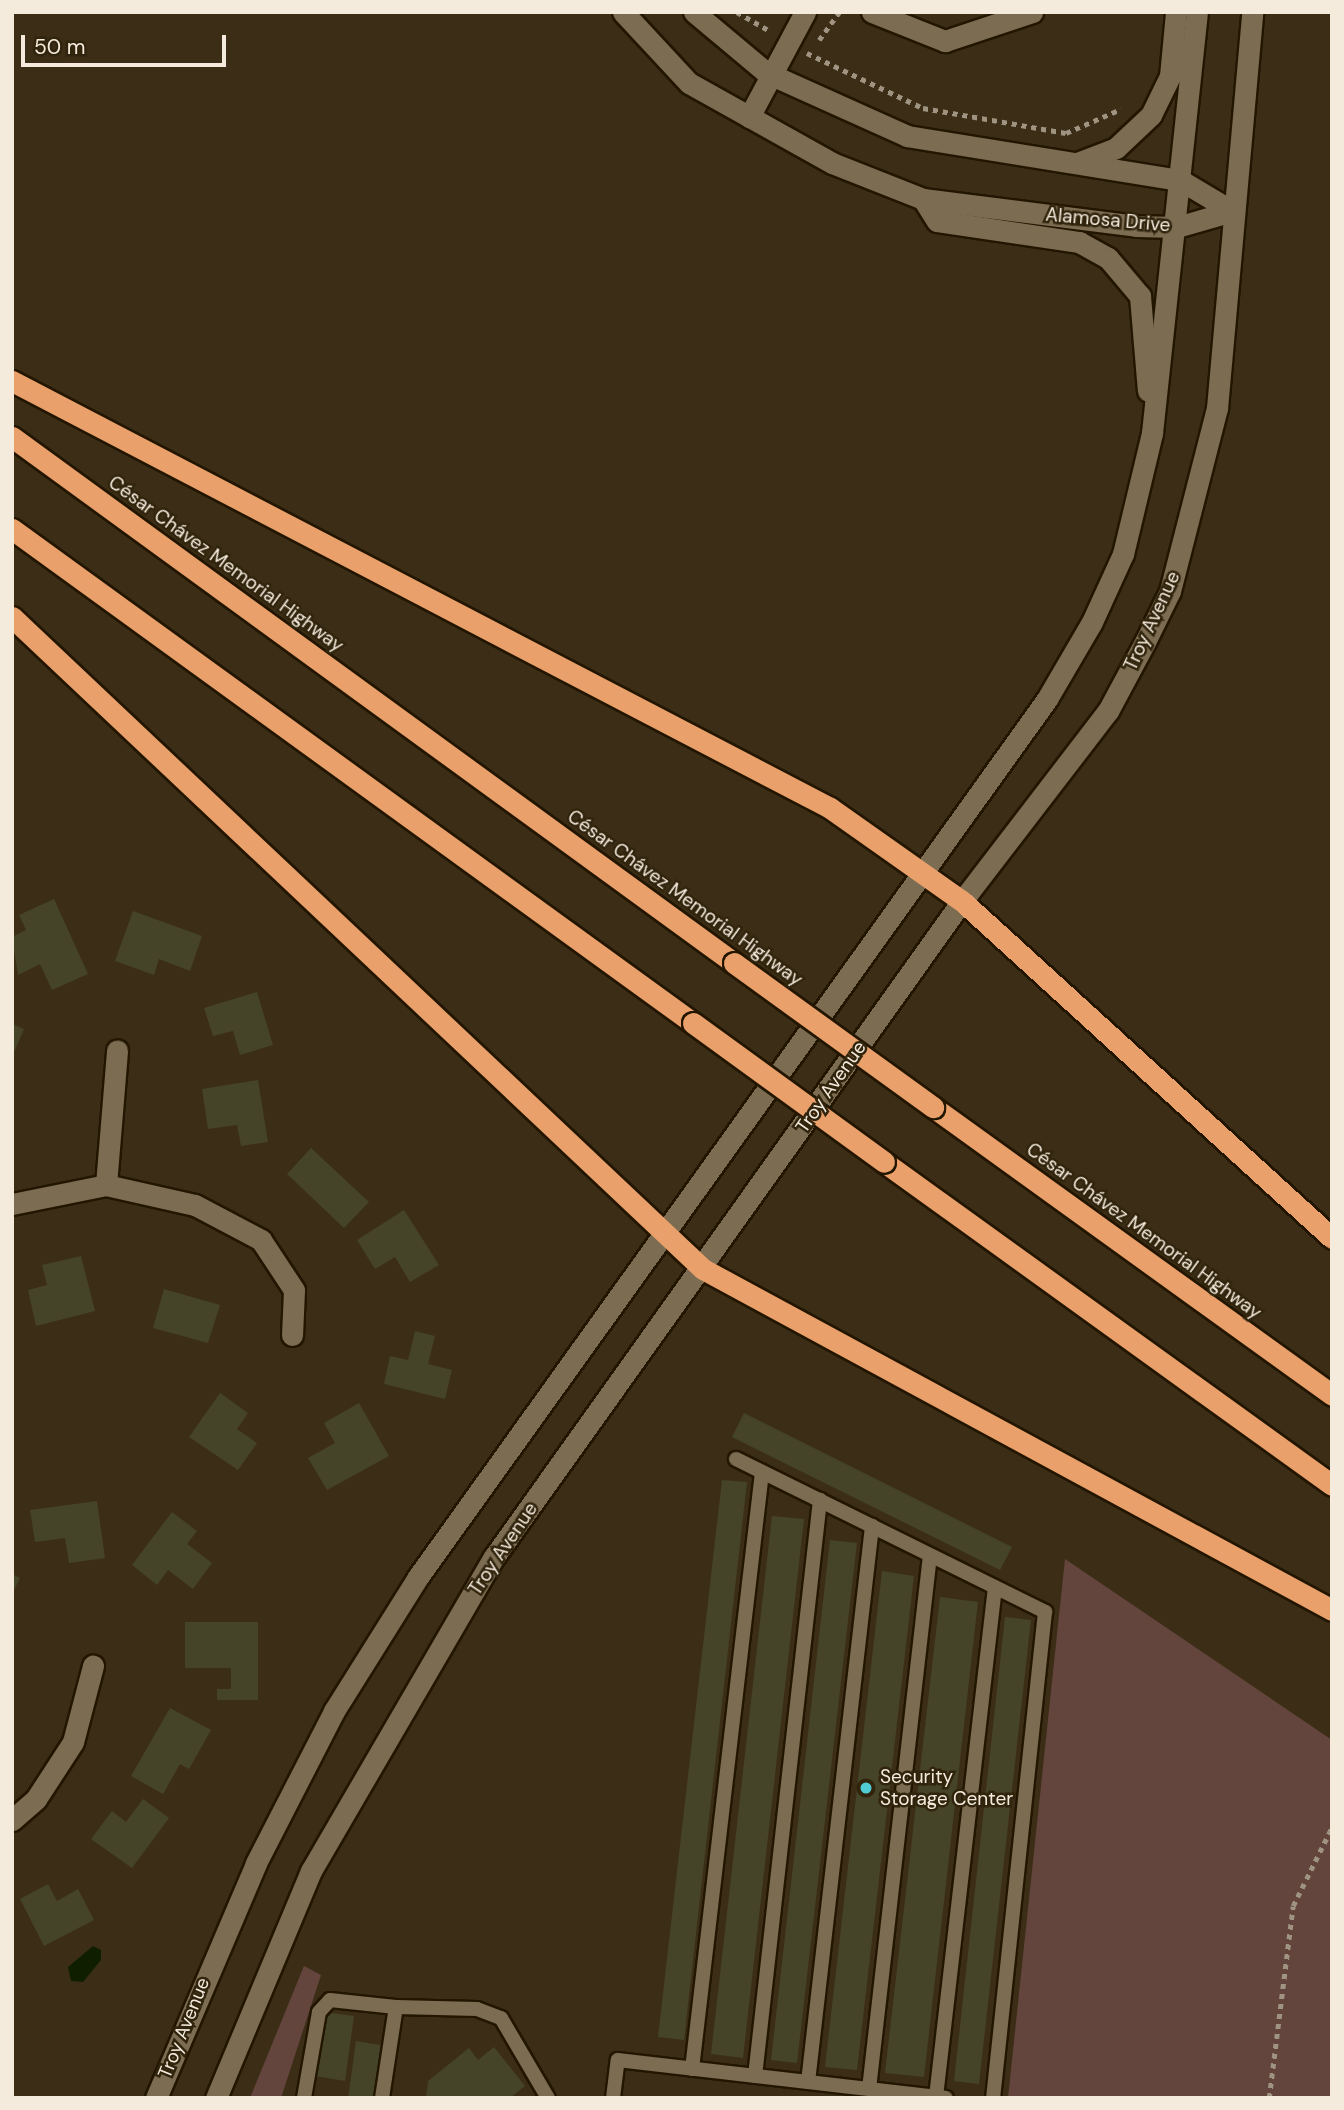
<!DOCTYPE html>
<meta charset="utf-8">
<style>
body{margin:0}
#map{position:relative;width:1344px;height:2110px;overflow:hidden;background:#3c2e16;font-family:"DM Sans",sans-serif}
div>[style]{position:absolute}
.green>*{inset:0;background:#64453e}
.water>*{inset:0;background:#101e00}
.building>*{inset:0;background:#454328}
.path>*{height:4.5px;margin-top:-2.25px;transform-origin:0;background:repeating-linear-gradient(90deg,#9f9481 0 5px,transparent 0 10px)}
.roads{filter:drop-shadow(2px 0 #231601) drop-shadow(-2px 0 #231601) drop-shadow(0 2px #231601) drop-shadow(0 -2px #231601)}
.lane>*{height:14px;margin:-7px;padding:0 7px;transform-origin:7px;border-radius:7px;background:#7b6c52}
.street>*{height:21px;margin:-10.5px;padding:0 10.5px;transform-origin:10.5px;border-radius:10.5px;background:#7b6c52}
.secondary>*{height:21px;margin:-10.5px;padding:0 10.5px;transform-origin:10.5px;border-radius:10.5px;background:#7b6c52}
.highway>*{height:21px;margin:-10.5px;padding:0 10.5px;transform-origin:10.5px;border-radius:10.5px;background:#e9a06a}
.bridges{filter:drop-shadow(2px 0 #231601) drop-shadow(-2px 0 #231601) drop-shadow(0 2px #231601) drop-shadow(0 -2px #231601)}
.highway-bridge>*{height:21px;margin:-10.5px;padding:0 10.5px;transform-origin:10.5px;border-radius:10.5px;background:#e9a06a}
.dots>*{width:19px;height:19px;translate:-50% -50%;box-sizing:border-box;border:4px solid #31240c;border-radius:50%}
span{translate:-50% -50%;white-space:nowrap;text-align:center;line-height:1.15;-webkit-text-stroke:5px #31240c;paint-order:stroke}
.street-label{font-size:19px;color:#f4ebdd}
.poi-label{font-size:19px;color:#f4ebdd}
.left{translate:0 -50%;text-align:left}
.frame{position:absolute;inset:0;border:14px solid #f4ebdd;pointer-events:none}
.scale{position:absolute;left:21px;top:35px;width:205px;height:32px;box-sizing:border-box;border:4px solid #f4ebdd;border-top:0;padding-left:9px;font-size:21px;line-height:24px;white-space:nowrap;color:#f4ebdd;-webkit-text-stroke:5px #31240c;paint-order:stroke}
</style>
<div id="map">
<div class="green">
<i style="clip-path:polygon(1065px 1559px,1332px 1740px,1332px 2098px,1008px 2098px)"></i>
<i style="clip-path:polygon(304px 1966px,321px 1975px,281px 2098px,250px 2098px)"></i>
</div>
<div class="water">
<i style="clip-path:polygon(93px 1946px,101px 1950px,101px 1960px,83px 1982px,71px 1981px,68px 1967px)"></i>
</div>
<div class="building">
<i style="clip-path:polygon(54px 899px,88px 974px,52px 990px,40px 964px,18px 975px,12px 937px,26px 930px,19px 915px)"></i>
<i style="clip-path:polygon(133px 911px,202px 936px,190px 971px,159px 959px,154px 975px,115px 961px)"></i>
<i style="clip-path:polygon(257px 992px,273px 1045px,240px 1055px,233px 1031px,213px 1036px,204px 1008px)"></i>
<i style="clip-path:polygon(12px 1024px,24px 1029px,12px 1057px)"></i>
<i style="clip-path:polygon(258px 1080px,268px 1142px,241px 1146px,237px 1125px,208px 1129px,202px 1089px)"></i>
<i style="clip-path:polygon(311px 1148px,369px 1202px,344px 1228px,287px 1174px)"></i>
<i style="clip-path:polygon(404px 1210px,439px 1265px,410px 1282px,395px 1257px,375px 1269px,357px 1240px)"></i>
<i style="clip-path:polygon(81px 1256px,95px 1311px,36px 1326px,28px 1290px,47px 1285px,42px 1265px)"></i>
<i style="clip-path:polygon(164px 1289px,220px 1305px,208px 1343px,153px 1328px)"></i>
<i style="clip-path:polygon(415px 1331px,435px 1336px,428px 1364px,452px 1370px,445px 1399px,384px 1384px,390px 1356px,408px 1360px)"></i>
<i style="clip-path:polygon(220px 1393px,248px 1413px,237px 1429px,257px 1443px,238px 1470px,189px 1437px)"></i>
<i style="clip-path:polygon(359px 1403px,389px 1456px,327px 1490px,308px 1458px,335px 1443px,324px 1423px)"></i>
<i style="clip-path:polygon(744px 1413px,1012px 1547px,1000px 1570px,732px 1437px)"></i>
<i style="clip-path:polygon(722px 1480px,747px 1482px,684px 2040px,658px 2037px)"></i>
<i style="clip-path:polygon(97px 1501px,105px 1558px,69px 1563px,65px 1538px,35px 1542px,30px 1510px)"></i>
<i style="clip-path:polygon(172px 1512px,197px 1531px,187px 1544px,212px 1563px,193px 1589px,168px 1570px,157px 1585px,132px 1565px)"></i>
<i style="clip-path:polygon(772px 1516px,804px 1519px,743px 2058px,711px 2054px)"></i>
<i style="clip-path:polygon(830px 1540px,857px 1543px,797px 2063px,771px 2060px)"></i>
<i style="clip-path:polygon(882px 1571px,914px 1576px,857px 2070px,825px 2067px)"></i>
<i style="clip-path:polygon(12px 1574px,20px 1578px,12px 1594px)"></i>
<i style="clip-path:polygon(940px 1597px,978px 1602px,924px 2077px,885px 2073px)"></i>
<i style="clip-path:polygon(1005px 1617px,1031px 1620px,979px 2084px,954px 2081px)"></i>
<i style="clip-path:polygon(185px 1622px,258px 1622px,258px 1700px,217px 1700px,217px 1689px,231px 1689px,231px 1668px,185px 1668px)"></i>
<i style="clip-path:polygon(170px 1708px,211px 1730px,189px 1769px,180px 1764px,163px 1794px,131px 1776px)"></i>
<i style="clip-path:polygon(143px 1799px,169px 1818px,132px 1868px,91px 1839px,112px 1811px,126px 1822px)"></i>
<i style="clip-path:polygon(48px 1884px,57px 1901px,78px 1889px,94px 1920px,44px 1946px,20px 1899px)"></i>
<i style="clip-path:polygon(324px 2012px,354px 2016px,345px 2081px,315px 2076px)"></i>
<i style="clip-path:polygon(356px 2041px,386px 2046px,378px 2098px,348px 2098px)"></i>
<i style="clip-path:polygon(494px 2047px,525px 2086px,510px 2098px,426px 2098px,428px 2081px,469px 2048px,478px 2060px)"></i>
</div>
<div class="path">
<i style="left:737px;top:12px;width:38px;rotate:30deg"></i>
<i style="left:819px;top:40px;width:34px;rotate:-54deg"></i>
<i style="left:807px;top:53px;width:128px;rotate:25.4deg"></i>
<i style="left:923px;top:108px;width:145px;rotate:9.9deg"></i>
<i style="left:1066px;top:133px;width:60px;rotate:-23.6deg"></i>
<i style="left:1269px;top:2098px;width:193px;rotate:-82.9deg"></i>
<i style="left:1293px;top:1906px;width:88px;rotate:-63.7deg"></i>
</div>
<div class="roads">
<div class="lane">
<i style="left:736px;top:1459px;width:345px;rotate:26.3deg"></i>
<i style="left:1045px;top:1612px;width:489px;rotate:96.1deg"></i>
<i style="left:692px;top:2069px;width:601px;rotate:-83.31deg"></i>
<i style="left:755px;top:2076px;width:580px;rotate:-83.56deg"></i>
<i style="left:808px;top:2082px;width:560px;rotate:-83.43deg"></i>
<i style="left:869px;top:2089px;width:537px;rotate:-83.48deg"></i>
<i style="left:936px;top:2097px;width:513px;rotate:-83.4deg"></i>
<i style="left:304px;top:2098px;width:87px;rotate:-80.1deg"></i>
<i style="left:319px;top:2012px;width:16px;rotate:-47deg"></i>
<i style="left:330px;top:2000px;width:66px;rotate:6.1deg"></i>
<i style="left:382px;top:2098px;width:92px;rotate:-81.3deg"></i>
<i style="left:396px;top:2007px;width:81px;rotate:1.4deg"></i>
<i style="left:477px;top:2009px;width:26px;rotate:21deg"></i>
<i style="left:501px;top:2018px;width:93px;rotate:59.6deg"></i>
<i style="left:613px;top:2098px;width:38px;rotate:-83deg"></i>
<i style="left:618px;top:2060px;width:330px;rotate:6.6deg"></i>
</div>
<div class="street">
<i style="left:872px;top:12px;width:79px;rotate:21.7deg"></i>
<i style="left:945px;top:41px;width:92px;rotate:-18.4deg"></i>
<i style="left:749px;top:117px;width:119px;rotate:-61.9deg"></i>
<i style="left:106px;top:1185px;width:135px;rotate:-85.3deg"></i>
<i style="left:12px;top:1204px;width:96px;rotate:-11.4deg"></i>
<i style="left:106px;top:1185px;width:91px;rotate:12.7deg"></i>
<i style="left:195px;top:1205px;width:75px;rotate:27.9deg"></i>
<i style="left:261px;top:1240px;width:60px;rotate:56.6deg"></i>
<i style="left:294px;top:1290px;width:45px;rotate:92.5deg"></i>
<i style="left:12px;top:1820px;width:32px;rotate:-41deg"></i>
<i style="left:36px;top:1799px;width:68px;rotate:-57deg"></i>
<i style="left:73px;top:1742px;width:79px;rotate:-75.3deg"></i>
</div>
<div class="secondary">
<i style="left:623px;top:12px;width:97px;rotate:47.1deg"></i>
<i style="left:689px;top:83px;width:164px;rotate:29.2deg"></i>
<i style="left:832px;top:163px;width:98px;rotate:21.6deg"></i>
<i style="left:923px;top:199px;width:215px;rotate:7.2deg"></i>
<i style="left:1136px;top:226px;width:41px;rotate:1.4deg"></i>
<i style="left:1177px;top:227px;width:57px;rotate:-16.2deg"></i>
<i style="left:694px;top:12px;width:95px;rotate:39.9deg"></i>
<i style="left:767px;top:73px;width:154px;rotate:24.2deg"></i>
<i style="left:907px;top:136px;width:277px;rotate:9.2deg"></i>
<i style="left:1180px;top:180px;width:61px;rotate:30.8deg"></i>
<i style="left:1077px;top:163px;width:42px;rotate:-21deg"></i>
<i style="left:1116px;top:148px;width:48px;rotate:-43.3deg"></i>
<i style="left:1151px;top:115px;width:43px;rotate:-64deg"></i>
<i style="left:1170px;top:76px;width:64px;rotate:-84.6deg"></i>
<i style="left:923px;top:199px;width:26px;rotate:58deg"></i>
<i style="left:937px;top:221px;width:144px;rotate:8.4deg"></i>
<i style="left:1079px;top:242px;width:33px;rotate:29deg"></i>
<i style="left:1108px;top:258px;width:50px;rotate:49.9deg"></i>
<i style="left:1140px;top:296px;width:95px;rotate:85.2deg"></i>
<i style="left:156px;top:2098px;width:255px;rotate:-66.9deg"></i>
<i style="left:256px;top:1863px;width:171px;rotate:-62.8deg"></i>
<i style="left:334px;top:1711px;width:158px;rotate:-57.9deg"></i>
<i style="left:418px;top:1577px;width:1080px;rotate:-54.38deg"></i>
<i style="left:1047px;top:699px;width:89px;rotate:-59.7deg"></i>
<i style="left:1092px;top:622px;width:75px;rotate:-65.5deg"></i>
<i style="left:1123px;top:554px;width:124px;rotate:-76.5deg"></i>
<i style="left:1152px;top:433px;width:423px;rotate:-83.9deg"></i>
<i style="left:216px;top:2098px;width:246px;rotate:-67.3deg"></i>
<i style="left:311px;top:1871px;width:363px;rotate:-59.8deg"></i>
<i style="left:494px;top:1557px;width:806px;rotate:-54.5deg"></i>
<i style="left:962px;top:901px;width:240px;rotate:-52.5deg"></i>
<i style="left:1108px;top:711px;width:78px;rotate:-61.8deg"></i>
<i style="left:1145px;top:642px;width:57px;rotate:-63.9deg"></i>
<i style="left:1170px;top:591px;width:189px;rotate:-75.6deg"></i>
<i style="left:1217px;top:408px;width:398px;rotate:-84.9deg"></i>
</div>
<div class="highway">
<i style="left:12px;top:381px;width:923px;rotate:27.56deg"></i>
<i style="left:830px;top:808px;width:161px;rotate:35.2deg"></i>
<i style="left:962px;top:901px;width:500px;rotate:42.33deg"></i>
<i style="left:12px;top:437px;width:893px;rotate:36.07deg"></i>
<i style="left:12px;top:529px;width:841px;rotate:35.96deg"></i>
<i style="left:12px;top:617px;width:950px;rotate:43.34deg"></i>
<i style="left:703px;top:1269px;width:715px;rotate:28.46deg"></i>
<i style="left:933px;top:1107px;width:492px;rotate:35.8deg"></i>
<i style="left:884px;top:1162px;width:552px;rotate:35.79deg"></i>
</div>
</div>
<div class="bridges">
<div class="highway-bridge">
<i style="left:734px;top:963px;width:246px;rotate:35.9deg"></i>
<i style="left:693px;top:1023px;width:236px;rotate:36deg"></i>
</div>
</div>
<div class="dots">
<i style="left:866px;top:1788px;background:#51ccd4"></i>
</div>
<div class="street-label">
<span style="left:1108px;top:220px;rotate:5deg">Alamosa Drive</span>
<span style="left:226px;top:564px;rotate:36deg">César Chávez Memorial Highway</span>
<span style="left:1152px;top:621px;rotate:-65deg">Troy Avenue</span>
<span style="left:685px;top:898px;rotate:36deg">César Chávez Memorial Highway</span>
<span style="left:831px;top:1087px;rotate:-55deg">Troy Avenue</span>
<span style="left:1144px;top:1231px;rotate:36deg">César Chávez Memorial Highway</span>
<span style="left:503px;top:1549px;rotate:-56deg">Troy Avenue</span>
<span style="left:184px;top:2028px;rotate:-68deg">Troy Avenue</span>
</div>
<div class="poi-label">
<span class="left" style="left:880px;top:1788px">Security<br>Storage Center</span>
</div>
<div class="frame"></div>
<div class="scale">50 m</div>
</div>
